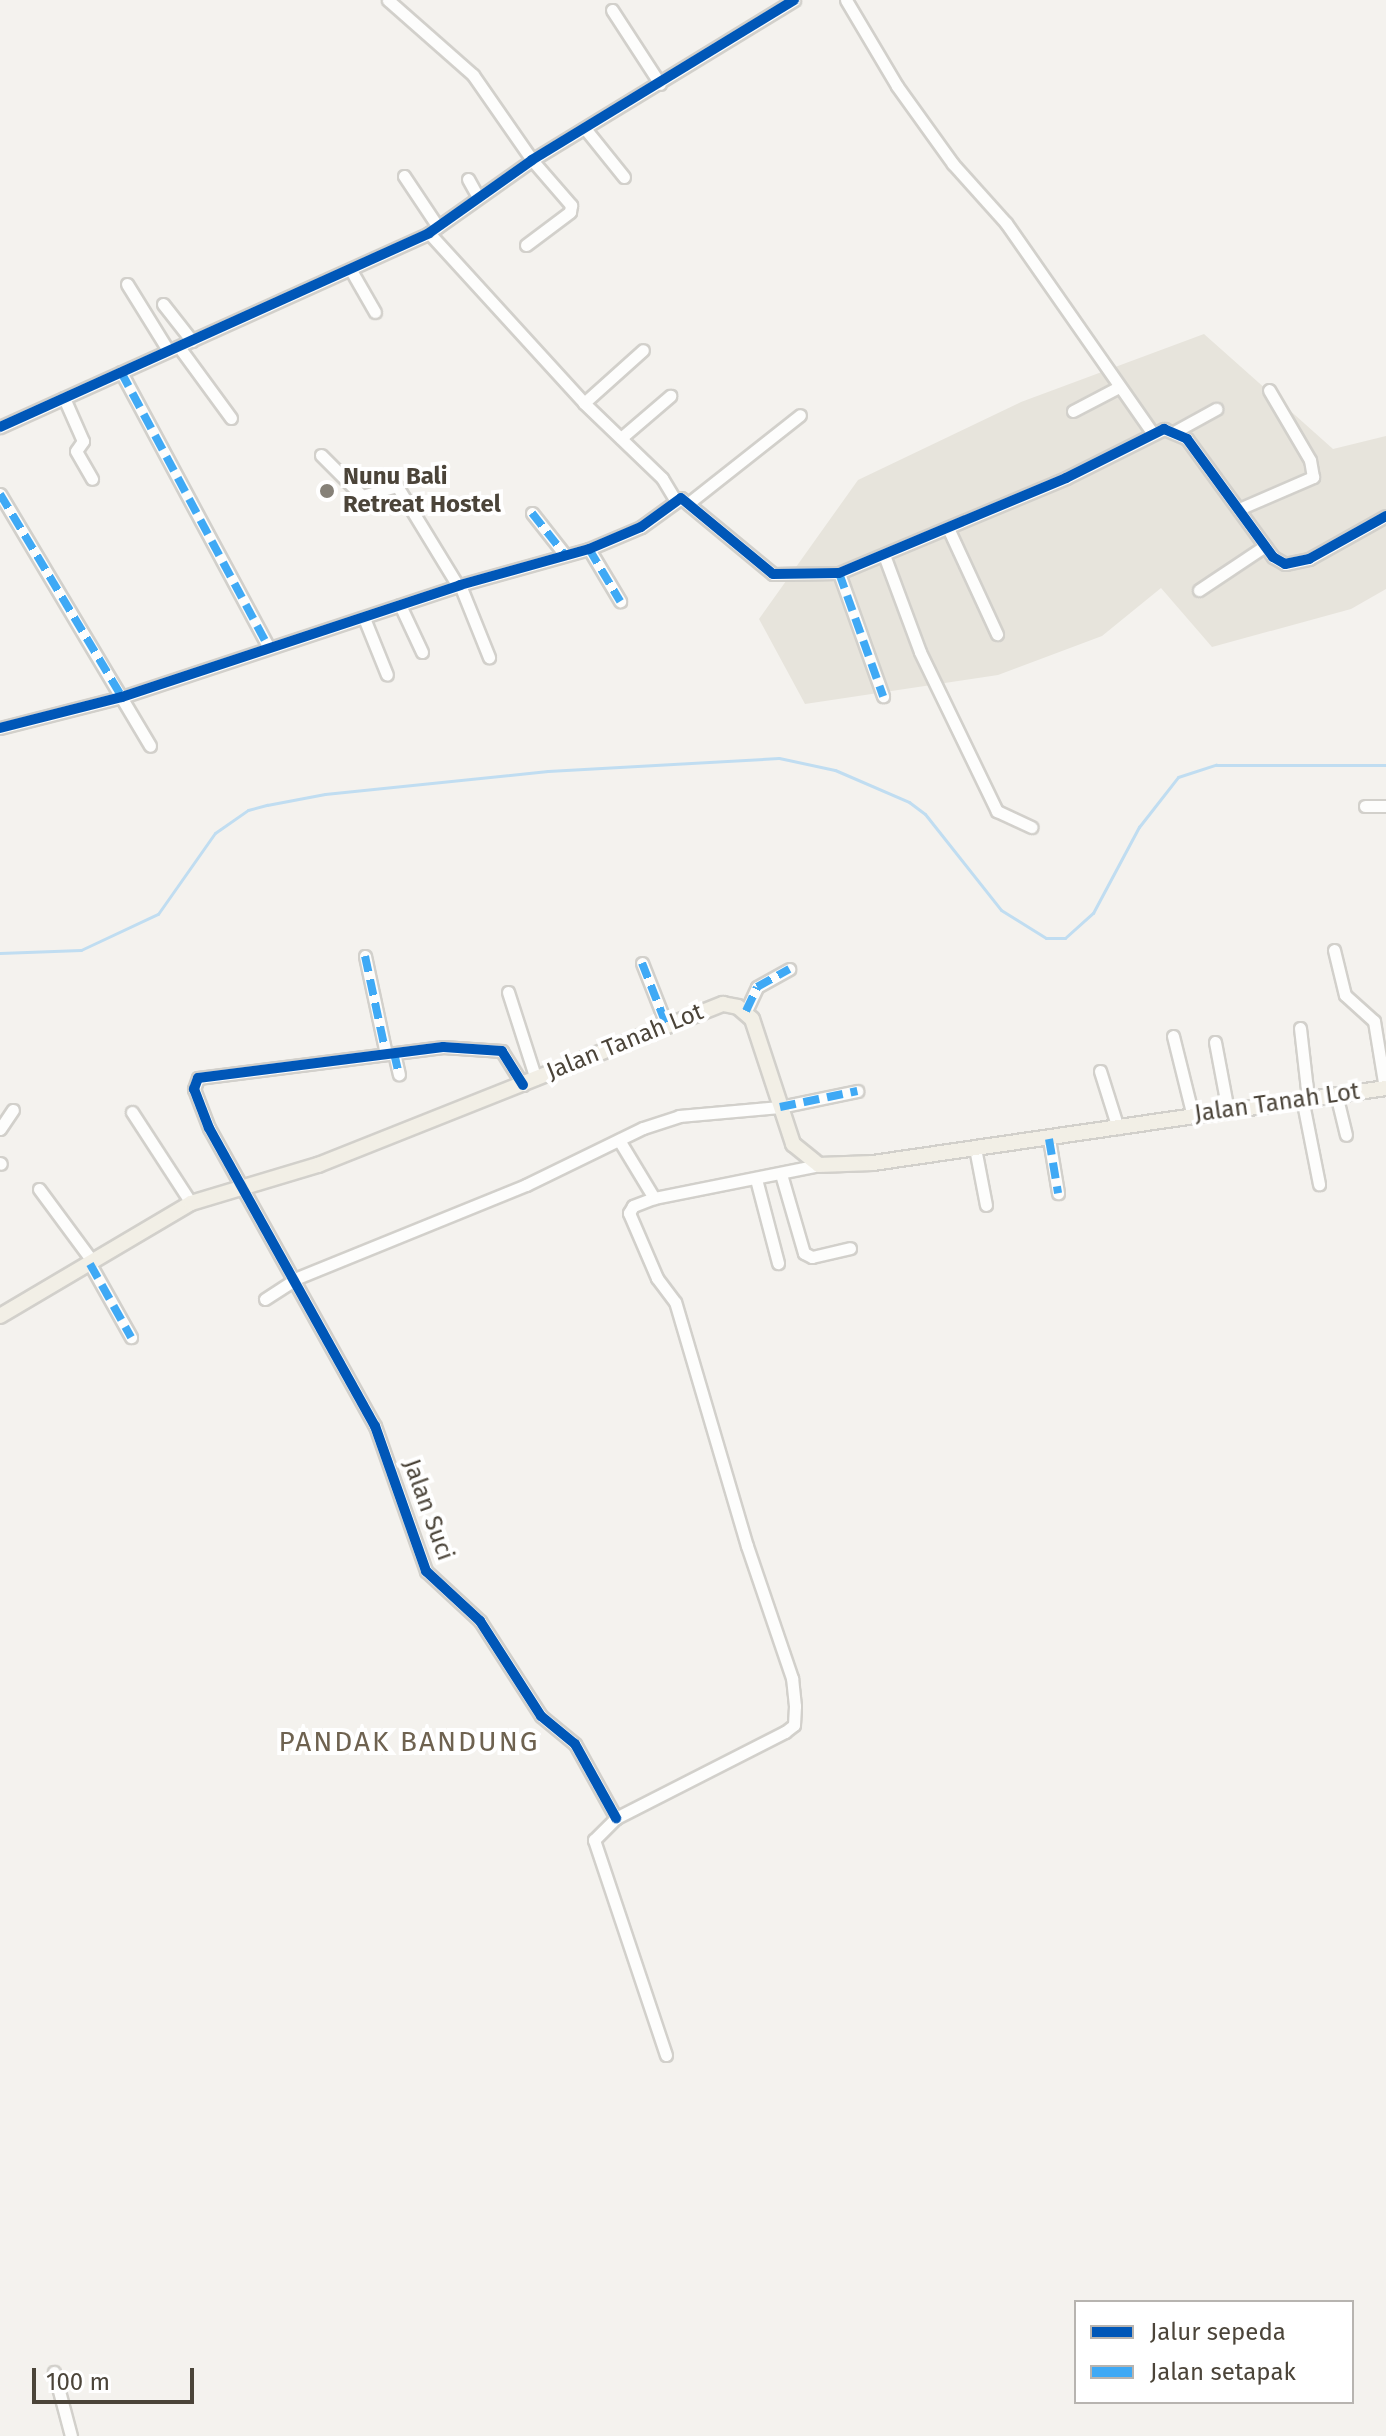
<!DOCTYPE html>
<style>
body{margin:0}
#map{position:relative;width:1386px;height:2436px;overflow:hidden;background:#f4f2ee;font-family:"Fira Sans",sans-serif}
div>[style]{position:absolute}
.residential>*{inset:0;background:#e7e4dc}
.stream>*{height:3px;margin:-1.5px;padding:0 1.5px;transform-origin:1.5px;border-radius:1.5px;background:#c0ddf1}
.roads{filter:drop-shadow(2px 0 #d2d0cb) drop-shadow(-2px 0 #d2d0cb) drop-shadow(0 2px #d2d0cb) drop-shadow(0 -2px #d2d0cb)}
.minor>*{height:11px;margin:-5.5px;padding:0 5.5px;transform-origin:5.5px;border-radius:5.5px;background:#fdfdfc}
.major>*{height:14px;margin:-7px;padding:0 7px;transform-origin:7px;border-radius:7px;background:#f2efe6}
.quiet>*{height:8px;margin-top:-4px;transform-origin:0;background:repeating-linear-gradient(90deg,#3fa9f5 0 16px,transparent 0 24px)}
.cycleway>*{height:10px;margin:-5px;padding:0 5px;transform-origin:5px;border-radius:5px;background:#0057b8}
.dots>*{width:22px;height:22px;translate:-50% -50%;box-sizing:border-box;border:4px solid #fff;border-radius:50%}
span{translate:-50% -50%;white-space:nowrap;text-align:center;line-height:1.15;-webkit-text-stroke:8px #fff;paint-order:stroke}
.poi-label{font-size:24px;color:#4b4439;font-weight:700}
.left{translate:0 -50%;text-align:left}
.street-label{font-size:24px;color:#4b4439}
.quarter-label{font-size:28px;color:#6e6250;letter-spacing:2px}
.legend{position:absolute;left:1074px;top:2300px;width:280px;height:104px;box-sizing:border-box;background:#fff;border:2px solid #b7b4b0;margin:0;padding:10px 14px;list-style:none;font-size:24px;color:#4b4439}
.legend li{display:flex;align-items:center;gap:16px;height:40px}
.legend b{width:40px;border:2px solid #b7b4b0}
.scale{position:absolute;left:32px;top:2368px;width:162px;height:36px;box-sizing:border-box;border:4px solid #4b4439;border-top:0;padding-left:10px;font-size:24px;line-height:28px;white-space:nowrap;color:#4b4439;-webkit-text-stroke:6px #fff;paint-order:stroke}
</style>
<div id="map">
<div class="residential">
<i style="clip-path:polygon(1204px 334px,1333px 449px,1386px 436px,1386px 589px,1351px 609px,1212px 647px,1161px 588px,1102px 636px,998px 675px,805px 704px,759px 619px,858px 480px,1021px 402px)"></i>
</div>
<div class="stream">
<i style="left:0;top:953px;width:81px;rotate:-2.1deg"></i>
<i style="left:81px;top:950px;width:85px;rotate:-25.1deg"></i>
<i style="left:158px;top:914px;width:99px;rotate:-54.9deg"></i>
<i style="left:215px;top:833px;width:40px;rotate:-34.9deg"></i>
<i style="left:248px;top:810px;width:20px;rotate:-15deg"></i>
<i style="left:267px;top:805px;width:59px;rotate:-10.7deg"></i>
<i style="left:325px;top:794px;width:224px;rotate:-5.9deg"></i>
<i style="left:548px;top:771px;width:231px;rotate:-3.2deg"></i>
<i style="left:779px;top:758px;width:57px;rotate:12.1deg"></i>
<i style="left:835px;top:770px;width:81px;rotate:23.4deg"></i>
<i style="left:909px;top:802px;width:20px;rotate:37deg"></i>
<i style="left:925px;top:814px;width:122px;rotate:51.6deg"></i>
<i style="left:1001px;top:910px;width:53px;rotate:31.9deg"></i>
<i style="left:1046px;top:938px;width:19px"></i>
<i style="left:1065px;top:938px;width:38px;rotate:-42deg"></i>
<i style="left:1093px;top:913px;width:98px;rotate:-61.9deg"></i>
<i style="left:1139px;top:827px;width:63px;rotate:-52deg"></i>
<i style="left:1178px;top:777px;width:40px;rotate:-18deg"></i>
<i style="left:1216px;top:765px;width:170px"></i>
</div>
<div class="roads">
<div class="minor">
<i style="left:388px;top:0;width:113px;rotate:41.4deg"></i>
<i style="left:473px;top:75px;width:103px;rotate:55.2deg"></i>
<i style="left:532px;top:160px;width:60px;rotate:49.1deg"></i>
<i style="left:571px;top:205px;width:7px;rotate:98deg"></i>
<i style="left:570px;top:212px;width:55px;rotate:143.1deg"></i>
<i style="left:846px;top:0;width:100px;rotate:59.3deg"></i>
<i style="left:897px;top:86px;width:96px;rotate:54.3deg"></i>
<i style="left:953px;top:164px;width:79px;rotate:48.1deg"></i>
<i style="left:1006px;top:223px;width:254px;rotate:55.1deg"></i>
<i style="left:612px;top:10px;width:88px;rotate:57deg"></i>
<i style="left:587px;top:131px;width:59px;rotate:51.2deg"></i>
<i style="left:404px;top:176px;width:61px;rotate:56.3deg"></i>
<i style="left:468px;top:179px;width:21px;rotate:61deg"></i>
<i style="left:429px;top:233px;width:230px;rotate:47.6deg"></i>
<i style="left:584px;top:403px;width:108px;rotate:43.9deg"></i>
<i style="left:662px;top:478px;width:26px;rotate:59deg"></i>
<i style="left:352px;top:272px;width:46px;rotate:60.1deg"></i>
<i style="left:127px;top:284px;width:78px;rotate:58.2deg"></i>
<i style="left:163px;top:304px;width:47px;rotate:51.9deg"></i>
<i style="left:179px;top:347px;width:88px;rotate:53.8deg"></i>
<i style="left:121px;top:372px;width:313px;rotate:61.8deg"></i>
<i style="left:64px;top:398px;width:47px;rotate:66.2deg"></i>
<i style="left:83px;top:441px;width:12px;rotate:125deg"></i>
<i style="left:76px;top:451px;width:32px;rotate:60deg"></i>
<i style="left:584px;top:403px;width:79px;rotate:-41.9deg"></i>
<i style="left:1073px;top:411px;width:52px;rotate:-27.6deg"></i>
<i style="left:0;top:427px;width:471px;rotate:-24.3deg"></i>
<i style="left:429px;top:233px;width:126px;rotate:-35.3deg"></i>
<i style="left:532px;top:160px;width:307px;rotate:-31.4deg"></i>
<i style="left:1176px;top:431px;width:46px;rotate:-28.8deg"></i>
<i style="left:621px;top:438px;width:65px;rotate:-40.6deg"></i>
<i style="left:321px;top:455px;width:58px;rotate:45deg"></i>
<i style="left:362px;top:496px;width:36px;rotate:-16deg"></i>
<i style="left:397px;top:486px;width:117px;rotate:58.6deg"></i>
<i style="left:0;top:494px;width:293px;rotate:59.2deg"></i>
<i style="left:690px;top:502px;width:140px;rotate:-38.3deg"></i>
<i style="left:1239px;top:509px;width:81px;rotate:-23.4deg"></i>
<i style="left:1313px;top:477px;width:17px;rotate:-100deg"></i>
<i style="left:1310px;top:460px;width:81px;rotate:-120.4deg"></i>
<i style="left:532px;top:513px;width:53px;rotate:51.8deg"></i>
<i style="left:948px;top:528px;width:117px;rotate:65.2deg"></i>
<i style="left:589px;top:549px;width:61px;rotate:59.2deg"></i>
<i style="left:884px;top:555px;width:103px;rotate:69.6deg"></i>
<i style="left:920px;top:652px;width:177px;rotate:64.2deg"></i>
<i style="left:997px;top:811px;width:38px;rotate:25deg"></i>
<i style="left:839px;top:573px;width:131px;rotate:70.3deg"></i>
<i style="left:460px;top:585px;width:78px;rotate:68.1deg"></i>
<i style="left:1199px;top:590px;width:79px;rotate:-33.7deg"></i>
<i style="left:400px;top:605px;width:52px;rotate:64.9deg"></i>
<i style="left:364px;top:618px;width:61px;rotate:68deg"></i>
<i style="left:0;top:728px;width:126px;rotate:-14.3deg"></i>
<i style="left:122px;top:697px;width:356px;rotate:-18.3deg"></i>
<i style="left:460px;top:585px;width:134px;rotate:-15.6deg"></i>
<i style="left:589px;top:549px;width:56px;rotate:-22.9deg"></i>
<i style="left:641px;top:527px;width:49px;rotate:-35.9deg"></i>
<i style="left:681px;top:498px;width:119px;rotate:39.6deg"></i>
<i style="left:773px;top:574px;width:66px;rotate:-0.9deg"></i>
<i style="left:839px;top:573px;width:246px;rotate:-22.7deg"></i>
<i style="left:1066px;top:478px;width:110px;rotate:-26.6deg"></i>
<i style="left:1164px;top:429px;width:25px;rotate:23deg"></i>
<i style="left:1187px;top:439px;width:146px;rotate:53.9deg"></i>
<i style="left:1273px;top:557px;width:14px;rotate:30deg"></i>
<i style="left:1285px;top:564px;width:25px;rotate:-12deg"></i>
<i style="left:1309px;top:559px;width:88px;rotate:-29.2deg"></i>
<i style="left:1365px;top:806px;width:21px"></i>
<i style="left:1334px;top:950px;width:46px;rotate:76.3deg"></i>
<i style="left:1345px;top:995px;width:39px;rotate:42deg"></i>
<i style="left:1374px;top:1021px;width:68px;rotate:80.7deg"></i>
<i style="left:365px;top:956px;width:100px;rotate:77.9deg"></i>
<i style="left:642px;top:963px;width:66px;rotate:68.5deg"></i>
<i style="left:508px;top:992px;width:91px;rotate:72.2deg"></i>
<i style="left:746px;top:1011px;width:26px;rotate:-65deg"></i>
<i style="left:757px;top:987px;width:37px;rotate:-29deg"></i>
<i style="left:1300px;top:1028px;width:70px;rotate:83.5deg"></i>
<i style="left:1173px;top:1036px;width:82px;rotate:76deg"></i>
<i style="left:1215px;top:1042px;width:70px;rotate:79.3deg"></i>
<i style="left:394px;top:1053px;width:22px;rotate:77deg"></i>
<i style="left:1100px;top:1071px;width:60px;rotate:72.5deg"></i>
<i style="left:523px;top:1085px;width:40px;rotate:-122deg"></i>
<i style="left:502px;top:1051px;width:59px;rotate:-176.1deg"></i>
<i style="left:443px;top:1047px;width:247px;rotate:172.8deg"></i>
<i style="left:198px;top:1078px;width:12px;rotate:110deg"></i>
<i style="left:194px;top:1089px;width:42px;rotate:69deg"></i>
<i style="left:209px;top:1128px;width:341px;rotate:60.9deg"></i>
<i style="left:375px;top:1426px;width:154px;rotate:70.6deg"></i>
<i style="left:426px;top:1571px;width:74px;rotate:42.8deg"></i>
<i style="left:480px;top:1621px;width:113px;rotate:57.3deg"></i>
<i style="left:541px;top:1716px;width:44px;rotate:39.5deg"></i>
<i style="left:575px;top:1744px;width:85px;rotate:61deg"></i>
<i style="left:1336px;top:1094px;width:42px;rotate:76.3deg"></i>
<i style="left:1302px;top:1098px;width:88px;rotate:78.8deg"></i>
<i style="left:132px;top:1112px;width:108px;rotate:57deg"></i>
<i style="left:0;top:1129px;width:23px;rotate:-56deg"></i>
<i style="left:1049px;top:1139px;width:55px;rotate:80.5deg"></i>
<i style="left:619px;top:1140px;width:68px;rotate:58.9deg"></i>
<i style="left:975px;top:1148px;width:58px;rotate:79.1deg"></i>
<i style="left:0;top:1163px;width:1px;rotate:45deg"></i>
<i style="left:781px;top:1174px;width:82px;rotate:73.8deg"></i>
<i style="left:804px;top:1253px;width:9px;rotate:27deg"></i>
<i style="left:812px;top:1257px;width:39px;rotate:-13deg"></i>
<i style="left:756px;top:1179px;width:87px;rotate:75.3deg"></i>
<i style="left:39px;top:1189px;width:91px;rotate:53.5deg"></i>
<i style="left:90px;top:1264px;width:84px;rotate:60.7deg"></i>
<i style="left:265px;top:1299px;width:38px;rotate:-33deg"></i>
<i style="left:297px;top:1278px;width:247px;rotate:-22.1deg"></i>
<i style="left:526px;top:1185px;width:130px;rotate:-26deg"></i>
<i style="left:643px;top:1128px;width:38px;rotate:-18deg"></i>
<i style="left:679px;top:1116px;width:101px;rotate:-5.1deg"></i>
<i style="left:780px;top:1107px;width:79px;rotate:-11.7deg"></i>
<i style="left:666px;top:2055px;width:227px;rotate:-108.5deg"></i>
<i style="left:594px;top:1840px;width:31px;rotate:-45deg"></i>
<i style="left:616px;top:1818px;width:190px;rotate:-27deg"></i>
<i style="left:785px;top:1732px;width:11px;rotate:-38deg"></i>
<i style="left:794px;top:1725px;width:19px;rotate:-87deg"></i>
<i style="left:795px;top:1706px;width:28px;rotate:-96deg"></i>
<i style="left:792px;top:1678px;width:139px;rotate:-108.8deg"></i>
<i style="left:747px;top:1546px;width:254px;rotate:-106.4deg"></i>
<i style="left:675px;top:1302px;width:30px;rotate:-127deg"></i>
<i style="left:657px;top:1278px;width:71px;rotate:-113.3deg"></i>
<i style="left:629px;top:1213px;width:8px;rotate:-60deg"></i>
<i style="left:633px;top:1206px;width:22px;rotate:-21deg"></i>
<i style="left:654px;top:1198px;width:168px;rotate:-11.3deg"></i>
<i style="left:54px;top:2372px;width:66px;rotate:75.1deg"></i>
</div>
<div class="major">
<i style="left:0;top:1316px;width:222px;rotate:-30.6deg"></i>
<i style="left:191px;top:1203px;width:133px;rotate:-16.7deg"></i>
<i style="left:318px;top:1165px;width:436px;rotate:-21.7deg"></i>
<i style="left:723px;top:1004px;width:15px;rotate:11deg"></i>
<i style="left:738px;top:1007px;width:18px;rotate:41deg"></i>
<i style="left:752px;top:1019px;width:132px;rotate:71.8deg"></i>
<i style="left:793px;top:1144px;width:33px;rotate:39deg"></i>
<i style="left:819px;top:1165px;width:54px;rotate:-2.1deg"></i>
<i style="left:873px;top:1163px;width:518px;rotate:-8.32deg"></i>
</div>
</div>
<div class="quiet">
<i style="left:121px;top:372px;width:313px;rotate:61.8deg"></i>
<i style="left:0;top:494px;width:237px;rotate:59deg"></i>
<i style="left:532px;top:513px;width:53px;rotate:51.8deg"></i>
<i style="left:589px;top:549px;width:61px;rotate:59.2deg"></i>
<i style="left:839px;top:573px;width:131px;rotate:70.3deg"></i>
<i style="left:365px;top:956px;width:100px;rotate:77.9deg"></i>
<i style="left:642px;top:963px;width:66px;rotate:68.5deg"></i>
<i style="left:746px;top:1011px;width:26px;rotate:-65deg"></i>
<i style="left:757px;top:987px;width:37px;rotate:-29deg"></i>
<i style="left:394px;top:1053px;width:22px;rotate:77deg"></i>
<i style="left:780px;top:1107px;width:79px;rotate:-11.7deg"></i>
<i style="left:1049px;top:1139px;width:55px;rotate:80.5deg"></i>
<i style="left:90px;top:1264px;width:84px;rotate:60.7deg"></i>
</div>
<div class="cycleway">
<i style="left:0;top:427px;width:471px;rotate:-24.3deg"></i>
<i style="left:429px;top:233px;width:126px;rotate:-35.3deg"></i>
<i style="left:532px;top:160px;width:307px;rotate:-31.4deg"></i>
<i style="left:0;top:728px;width:126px;rotate:-14.3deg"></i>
<i style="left:122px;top:697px;width:356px;rotate:-18.3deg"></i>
<i style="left:460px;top:585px;width:134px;rotate:-15.6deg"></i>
<i style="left:589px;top:549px;width:56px;rotate:-22.9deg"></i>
<i style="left:641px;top:527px;width:49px;rotate:-35.9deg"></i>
<i style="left:681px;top:498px;width:119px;rotate:39.6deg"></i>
<i style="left:773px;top:574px;width:66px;rotate:-0.9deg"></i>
<i style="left:839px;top:573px;width:246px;rotate:-22.7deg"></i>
<i style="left:1066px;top:478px;width:110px;rotate:-26.6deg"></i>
<i style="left:1164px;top:429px;width:25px;rotate:23deg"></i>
<i style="left:1187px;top:439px;width:146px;rotate:53.9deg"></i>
<i style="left:1273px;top:557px;width:14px;rotate:30deg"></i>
<i style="left:1285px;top:564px;width:25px;rotate:-12deg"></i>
<i style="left:1309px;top:559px;width:88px;rotate:-29.2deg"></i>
<i style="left:523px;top:1085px;width:40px;rotate:-122deg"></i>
<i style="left:502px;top:1051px;width:59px;rotate:-176.1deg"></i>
<i style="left:443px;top:1047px;width:247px;rotate:172.8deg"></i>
<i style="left:198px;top:1078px;width:12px;rotate:110deg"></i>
<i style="left:194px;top:1089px;width:42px;rotate:69deg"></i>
<i style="left:209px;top:1128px;width:341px;rotate:60.9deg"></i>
<i style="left:375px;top:1426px;width:154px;rotate:70.6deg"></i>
<i style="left:426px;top:1571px;width:74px;rotate:42.8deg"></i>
<i style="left:480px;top:1621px;width:113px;rotate:57.3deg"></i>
<i style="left:541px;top:1716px;width:44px;rotate:39.5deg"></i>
<i style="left:575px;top:1744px;width:85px;rotate:61deg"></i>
</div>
<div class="dots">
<i style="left:327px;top:491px;background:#868178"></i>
</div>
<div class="poi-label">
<span class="left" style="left:343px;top:491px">Nunu Bali<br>Retreat Hostel</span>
</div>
<div class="street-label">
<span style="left:625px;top:1042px;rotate:-22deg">Jalan Tanah Lot</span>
<span style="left:1277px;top:1103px;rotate:-8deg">Jalan Tanah Lot</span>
<span style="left:428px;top:1510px;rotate:70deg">Jalan Suci</span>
</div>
<div class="quarter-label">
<span style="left:409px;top:1742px">PANDAK BANDUNG</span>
</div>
<ul class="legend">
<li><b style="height:10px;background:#0057b8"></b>Jalur sepeda</li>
<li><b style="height:10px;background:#3fa9f5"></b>Jalan setapak</li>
</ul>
<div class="scale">100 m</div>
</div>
